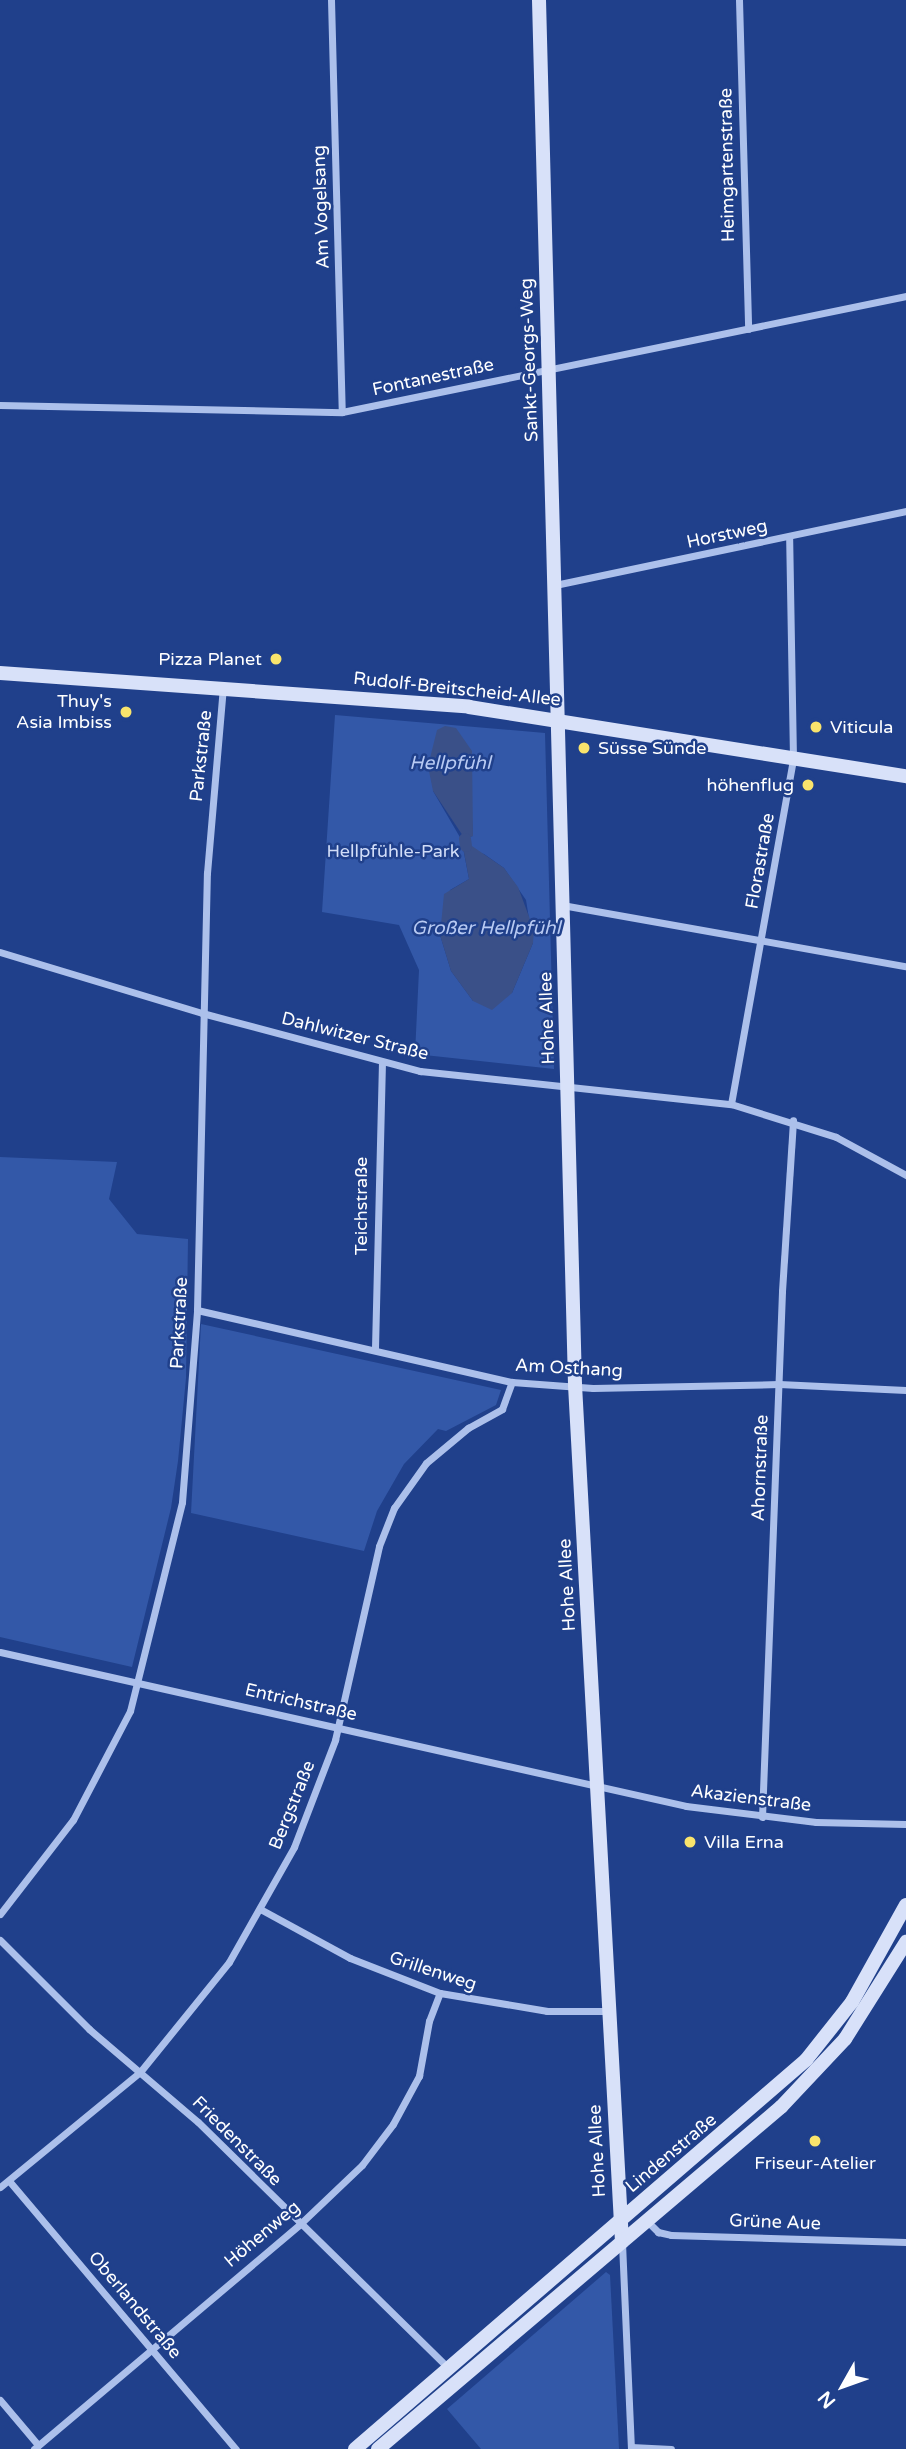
<!DOCTYPE html>
<meta charset="utf-8">
<style>
body{margin:0}
#map{position:relative;width:906px;height:2449px;overflow:hidden;background:#20408b;font-family:"Varela Round",sans-serif}
div>[style]{position:absolute}
.green>*{inset:0;background:#3358a8}
.water>*{inset:0;background:#3a5088}
.canal>*{height:12px;margin:-6px;padding:0 6px;transform-origin:6px;border-radius:6px;background:#3a5088}
.street>*{height:7px;margin:-3.5px;padding:0 3.5px;transform-origin:3.5px;border-radius:3.5px;background:#acc0eb}
.secondary>*{height:14px;margin:-7px;padding:0 7px;transform-origin:7px;border-radius:7px;background:#d8e1f9}
.dots>*{width:19px;height:19px;translate:-50% -50%;box-sizing:border-box;border:4px solid #20408b;border-radius:50%}
span{translate:-50% -50%;white-space:nowrap;text-align:center;line-height:1.15;-webkit-text-stroke:5px #20408b;paint-order:stroke}
.street-label{font-size:18px;color:#fff}
.poi-label{font-size:18px;color:#fff}
.right{translate:-100% -50%;text-align:right}
.left{translate:0 -50%;text-align:left}
.park-label{font-size:18px;color:#d1ddf8}
.water-label{font-size:19px;color:#b8caf3;font-style:italic}
.north{position:absolute;left:808px;top:2351px;width:70px;height:70px;-webkit-text-stroke:5px #20408b;paint-order:stroke;rotate:230deg;font-size:19px;font-weight:700;line-height:28px;text-align:center;color:#fff}
.north::after{content:'';display:block;margin:auto;width:24px;height:32px;background:#fff;clip-path:polygon(50% 0,100% 100%,50% 72%,0 100%)}
</style>
<div id="map">
<div class="green">
<i style="clip-path:polygon(evenodd,335px 715px,545px 733px,554px 1069px,415px 1054px,419px 970px,399px 925px,322px 912px,335px 715px,470px 785px,473px 836px,461px 839px,433px 791px,470px 785px,335px 715px,463px 848px,484px 854px,504px 868px,526px 900px,533px 943px,512px 993px,473px 1001px,451px 971px,440px 935px,450px 890px,469px 879px,463px 848px)"></i>
<i style="clip-path:polygon(0 1157px,117px 1162px,109px 1199px,137px 1234px,188px 1239px,186px 1378px,178px 1461px,171px 1508px,132px 1667px,0 1637px)"></i>
<i style="clip-path:polygon(201px 1324px,501px 1390px,496px 1405px,446px 1431px,438px 1429px,404px 1464px,377px 1511px,364px 1551px,191px 1513px)"></i>
<i style="clip-path:polygon(606px 2272px,610px 2275px,619px 2449px,481px 2449px,447px 2409px)"></i>
</div>
<div class="water">
<i style="clip-path:polygon(445px 726px,456px 728px,472px 751px,473px 836px,465px 839px,433px 791px,428px 766px,437px 730px)"></i>
<i style="clip-path:polygon(469px 844px,504px 868px,518px 887px,534px 930px,533px 943px,512px 993px,492px 1010px,473px 1001px,451px 971px,440px 935px,444px 894px,469px 879px,463px 847px)"></i>
</div>
<div class="canal">
<i style="left:465px;top:839px;width:7px;rotate:82deg"></i>
</div>
<div class="street">
<i style="left:331px;top:0;width:412px;rotate:88.5deg"></i>
<i style="left:739px;top:0;width:329px;rotate:88.4deg"></i>
<i style="left:0;top:405px;width:342px;rotate:1.2deg"></i>
<i style="left:342px;top:412px;width:576px;rotate:-11.62deg"></i>
<i style="left:555px;top:585px;width:359px;rotate:-11.9deg"></i>
<i style="left:562px;top:905px;width:349px;rotate:10.1deg"></i>
<i style="left:0;top:952px;width:211px;rotate:16.8deg"></i>
<i style="left:202px;top:1013px;width:226px;rotate:14.9deg"></i>
<i style="left:420px;top:1071px;width:313px;rotate:6.1deg"></i>
<i style="left:731px;top:1104px;width:110px;rotate:17.4deg"></i>
<i style="left:836px;top:1137px;width:80px;rotate:28.5deg"></i>
<i style="left:731px;top:1104px;width:352px;rotate:-79.8deg"></i>
<i style="left:793px;top:758px;width:221px;rotate:-91deg"></i>
<i style="left:197px;top:1310px;width:323px;rotate:12.9deg"></i>
<i style="left:512px;top:1382px;width:81px;rotate:4.2deg"></i>
<i style="left:593px;top:1388px;width:186px;rotate:-1.2deg"></i>
<i style="left:779px;top:1384px;width:127px;rotate:2.7deg"></i>
<i style="left:375px;top:1348px;width:285px;rotate:-88.6deg"></i>
<i style="left:0;top:1652px;width:703px;rotate:12.65deg"></i>
<i style="left:686px;top:1806px;width:131px;rotate:7deg"></i>
<i style="left:816px;top:1822px;width:90px;rotate:1.3deg"></i>
<i style="left:762px;top:1817px;width:526px;rotate:-87.82deg"></i>
<i style="left:782px;top:1291px;width:171px;rotate:-86.3deg"></i>
<i style="left:262px;top:1910px;width:100px;rotate:28.6deg"></i>
<i style="left:350px;top:1958px;width:97px;rotate:21.3deg"></i>
<i style="left:440px;top:1993px;width:109px;rotate:9.5deg"></i>
<i style="left:547px;top:2011px;width:61px"></i>
<i style="left:0;top:1914px;width:119px;rotate:-52.2deg"></i>
<i style="left:73px;top:1820px;width:123px;rotate:-62.4deg"></i>
<i style="left:130px;top:1711px;width:215px;rotate:-76deg"></i>
<i style="left:182px;top:1502px;width:193px;rotate:-85.5deg"></i>
<i style="left:197px;top:1310px;width:437px;rotate:-88.7deg"></i>
<i style="left:207px;top:873px;width:186px;rotate:-85.1deg"></i>
<i style="left:0;top:1940px;width:126px;rotate:45deg"></i>
<i style="left:89px;top:2029px;width:143px;rotate:40.5deg"></i>
<i style="left:198px;top:2122px;width:351px;rotate:44.5deg"></i>
<i style="left:10px;top:2182px;width:350px;rotate:49.8deg"></i>
<i style="left:0;top:2187px;width:181px;rotate:-39.4deg"></i>
<i style="left:140px;top:2072px;width:141px;rotate:-51deg"></i>
<i style="left:229px;top:1962px;width:132px;rotate:-60.5deg"></i>
<i style="left:294px;top:1847px;width:115px;rotate:-69deg"></i>
<i style="left:335px;top:1740px;width:199px;rotate:-77.2deg"></i>
<i style="left:379px;top:1546px;width:41px;rotate:-68.5deg"></i>
<i style="left:394px;top:1508px;width:55px;rotate:-54.6deg"></i>
<i style="left:426px;top:1463px;width:55px;rotate:-39.8deg"></i>
<i style="left:468px;top:1428px;width:39px;rotate:-29deg"></i>
<i style="left:502px;top:1409px;width:29px;rotate:-70deg"></i>
<i style="left:647px;top:2221px;width:16px;rotate:45deg"></i>
<i style="left:658px;top:2232px;width:13px;rotate:13deg"></i>
<i style="left:671px;top:2235px;width:235px;rotate:1.7deg"></i>
<i style="left:622px;top:2243px;width:206px;rotate:87.5deg"></i>
<i style="left:0;top:2400px;width:59px;rotate:49.8deg"></i>
<i style="left:631px;top:2447px;width:40px;rotate:2.9deg"></i>
<i style="left:34px;top:2449px;width:347px;rotate:-40.2deg"></i>
<i style="left:299px;top:2225px;width:87px;rotate:-43.6deg"></i>
<i style="left:362px;top:2165px;width:51px;rotate:-52.9deg"></i>
<i style="left:393px;top:2124px;width:55px;rotate:-61.6deg"></i>
<i style="left:419px;top:2076px;width:56px;rotate:-79.7deg"></i>
<i style="left:429px;top:2021px;width:30px;rotate:-69deg"></i>
</div>
<div class="secondary">
<i style="left:539px;top:0;width:1385px;rotate:88.51deg"></i>
<i style="left:575px;top:1385px;width:858px;rotate:86.86deg"></i>
<i style="left:0;top:673px;width:470px;rotate:4.1deg"></i>
<i style="left:469px;top:707px;width:442px;rotate:9deg"></i>
<i style="left:355px;top:2449px;width:596px;rotate:-40.78deg"></i>
<i style="left:806px;top:2060px;width:74px;rotate:-51.6deg"></i>
<i style="left:852px;top:2002px;width:111px;rotate:-60.9deg"></i>
<i style="left:378px;top:2449px;width:529px;rotate:-40.32deg"></i>
<i style="left:781px;top:2107px;width:93px;rotate:-46.7deg"></i>
<i style="left:845px;top:2039px;width:115px;rotate:-57.8deg"></i>
</div>
<div class="dots">
<i style="left:276px;top:659px;background:#f9e46c"></i>
<i style="left:126px;top:712px;background:#f9e46c"></i>
<i style="left:816px;top:727px;background:#f9e46c"></i>
<i style="left:584px;top:748px;background:#f9e46c"></i>
<i style="left:808px;top:785px;background:#f9e46c"></i>
<i style="left:690px;top:1842px;background:#f9e46c"></i>
<i style="left:815px;top:2141px;background:#f9e46c"></i>
</div>
<div class="street-label">
<span style="left:727px;top:165px;rotate:-91deg">Heimgartenstraße</span>
<span style="left:321px;top:207px;rotate:-92deg">Am Vogelsang</span>
<span style="left:529px;top:360px;rotate:-92deg">Sankt-Georgs-Weg</span>
<span style="left:433px;top:377px;rotate:-12deg">Fontanestraße</span>
<span style="left:727px;top:534px;rotate:-12deg">Horstweg</span>
<span style="left:457px;top:689px;rotate:6deg">Rudolf-Breitscheid-Allee</span>
<span style="left:201px;top:756px;rotate:-84deg">Parkstraße</span>
<span style="left:760px;top:861px;rotate:-80deg">Florastraße</span>
<span style="left:547px;top:1018px;rotate:-92deg">Hohe Allee</span>
<span style="left:355px;top:1036px;rotate:14deg">Dahlwitzer Straße</span>
<span style="left:361px;top:1206px;rotate:-90deg">Teichstraße</span>
<span style="left:179px;top:1323px;rotate:-87deg">Parkstraße</span>
<span style="left:569px;top:1368px;rotate:3deg">Am Osthang</span>
<span style="left:760px;top:1468px;rotate:-88deg">Ahornstraße</span>
<span style="left:567px;top:1585px;rotate:-93deg">Hohe Allee</span>
<span style="left:301px;top:1702px;rotate:13deg">Entrichstraße</span>
<span style="left:751px;top:1798px;rotate:7deg">Akazienstraße</span>
<span style="left:292px;top:1805px;rotate:-68deg">Bergstraße</span>
<span style="left:433px;top:1971px;rotate:18deg">Grillenweg</span>
<span style="left:237px;top:2141px;rotate:45deg">Friedenstraße</span>
<span style="left:597px;top:2151px;rotate:-93deg">Hohe Allee</span>
<span style="left:671px;top:2153px;rotate:-40deg">Lindenstraße</span>
<span style="left:775px;top:2222px;rotate:2deg">Grüne Aue</span>
<span style="left:262px;top:2234px;rotate:-40deg">Höhenweg</span>
<span style="left:135px;top:2305px;rotate:50deg">Oberlandstraße</span>
</div>
<div class="poi-label">
<span class="right" style="left:262px;top:659px">Pizza Planet</span>
<span class="right" style="left:112px;top:712px">Thuy's<br>Asia Imbiss</span>
<span class="left" style="left:830px;top:727px">Viticula</span>
<span class="left" style="left:598px;top:748px">Süsse Sünde</span>
<span class="right" style="left:794px;top:785px">höhenflug</span>
<span class="left" style="left:704px;top:1842px">Villa Erna</span>
<span style="left:815px;top:2163px">Friseur-Atelier</span>
</div>
<div class="park-label">
<span style="left:393px;top:851px">Hellpfühle-Park</span>
</div>
<div class="water-label">
<span style="left:450px;top:764px">Hellpfühl</span>
<span style="left:486px;top:929px">Großer Hellpfühl</span>
</div>
<div class="north">N</div>
</div>
